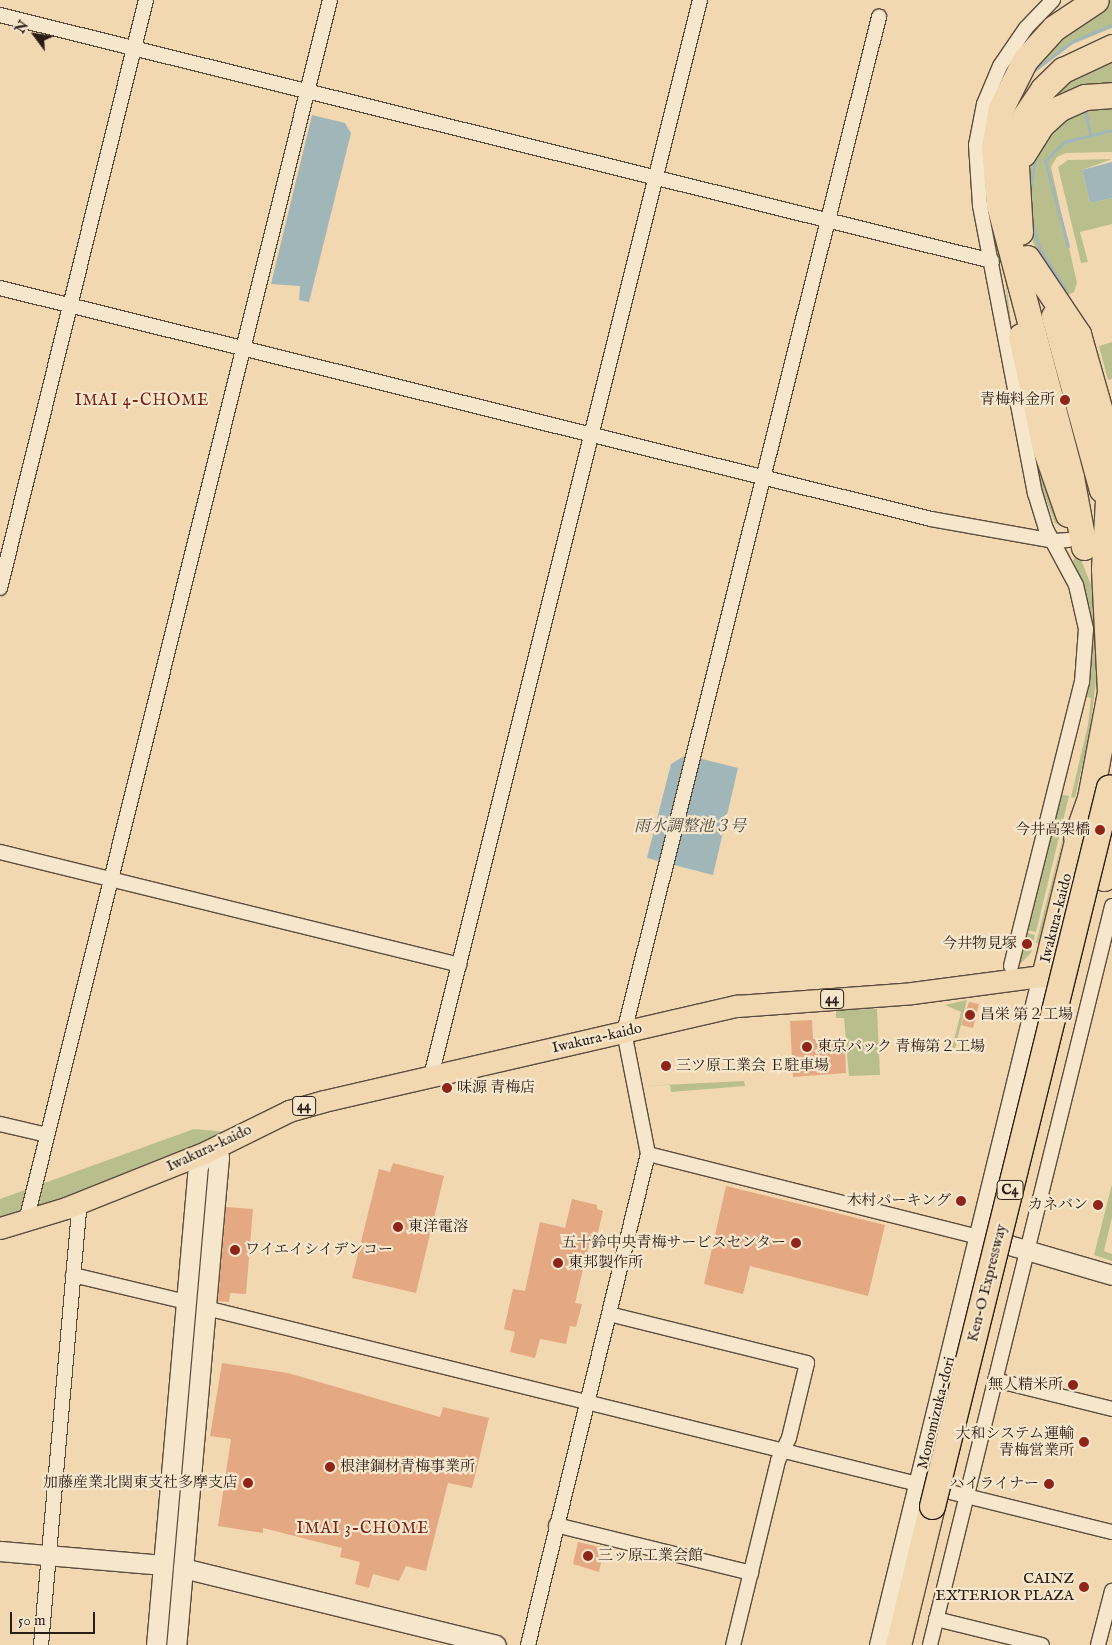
<!DOCTYPE html>
<meta charset="utf-8">
<style>
body{margin:0}
#map{position:relative;width:1112px;height:1645px;overflow:hidden;background:#f1d8b0;font-family:"IM FELL English","Noto Serif JP",serif}
div>[style]{position:absolute}
.green>*{inset:0;background:#b8bf8d}
.water>*{inset:0;background:#a1b6b8}
.stream>*{height:3px;margin:-1.5px;padding:0 1.5px;transform-origin:1.5px;border-radius:1.5px;background:#a1b6b8}
.building>*{inset:0;background:#e4a983}
.roads{filter:drop-shadow(1px 0 #5b4c3e) drop-shadow(-1px 0 #5b4c3e) drop-shadow(0 1px #5b4c3e) drop-shadow(0 -1px #5b4c3e)}
.street>*{height:14px;margin:-7px;padding:0 7px;transform-origin:7px;border-radius:7px;background:#f6e6cc}
.secondary>*{height:19px;margin:-9.5px;padding:0 9.5px;transform-origin:9.5px;border-radius:9.5px;background:#f6e6cc}
.primary>*{height:21px;margin:-10.5px;padding:0 10.5px;transform-origin:10.5px;border-radius:10.5px;background:#f1d8b0}
.highway>*{height:25px;margin:-12.5px;padding:0 12.5px;transform-origin:12.5px;border-radius:12.5px;background:#f1d8b0}
.bridges{filter:drop-shadow(1px 0 #291d18) drop-shadow(-1px 0 #291d18) drop-shadow(0 1px #291d18) drop-shadow(0 -1px #291d18)}
.highway-bridge>*{height:25px;margin:-12.5px;padding:0 12.5px;transform-origin:12.5px;border-radius:12.5px;background:#f1d8b0}
.dots>*{width:14px;height:14px;translate:-50% -50%;box-sizing:border-box;border:2px solid #f6e6cc;border-radius:50%}
span{translate:-50% -50%;white-space:nowrap;text-align:center;line-height:1.15;-webkit-text-stroke:4.5px #f6e6cc;paint-order:stroke}
.shield-label span{padding:1px 4px;background:#f6e6cc;border:1px solid;border-radius:4px;-webkit-text-stroke-width:0}
.shield-label{font-size:14px;color:#291d18;font-weight:700}
.poi-label{font-size:15px;color:#291d18}
.right{translate:-100% -50%;text-align:right}
.left{translate:0 -50%;text-align:left}
.street-label{font-size:15px;color:#291d18}
.neighbourhood-label{font-size:16px;color:#7a1f14;letter-spacing:1px}
.water-label{font-size:16px;color:#4d4b48;font-style:italic}
.north{position:absolute;left:10px;top:10px;width:50px;height:50px;-webkit-text-stroke:4px #f6e6cc;paint-order:stroke;rotate:301deg;font-size:14px;font-weight:700;line-height:20px;text-align:center;color:#291d18}
.north::after{content:'';display:block;margin:auto;width:18px;height:22px;background:#291d18;clip-path:polygon(50% 0,100% 100%,50% 72%,0 100%)}
.scale{position:absolute;left:10px;top:1612px;width:85px;height:22px;box-sizing:border-box;border:2px solid #291d18;border-top:0;padding-left:6px;font-size:15px;line-height:18px;white-space:nowrap;color:#291d18;-webkit-text-stroke:4px #f6e6cc;paint-order:stroke}
</style>
<div id="map">
<div class="green">
<i style="clip-path:polygon(1107px 0,1112px 0,1112px 28px,1063px 48px,1027px 79px,1028px 65px)"></i>
<i style="clip-path:polygon(1112px 55px,1112px 89px,1029px 126px,1055px 88px)"></i>
<i style="clip-path:polygon(1112px 103px,1112px 152px,1066px 153px,1057px 157px,1051px 167px,1077px 283px,1074px 292px,1066px 296px,1038px 255px,1031px 237px,1027px 175px,1030px 162px,1034px 150px,1065px 114px)"></i>
<i style="clip-path:polygon(1112px 159px,1082px 170px,1090px 203px,1112px 198px,1112px 224px,1080px 232px,1088px 262px,1081px 263px,1058px 167px,1068px 160px)"></i>
<i style="clip-path:polygon(1005px 274px,1014px 347px,1066px 527px,1055px 523px,1042px 489px,1009px 327px)"></i>
<i style="clip-path:polygon(1112px 342px,1112px 379px,1108px 380px,1099px 346px)"></i>
<i style="clip-path:polygon(1078px 552px,1093px 590px,1099px 655px,1090px 731px,1075px 798px,1071px 797px,1088px 725px,1091px 698px,1083px 696px,1094px 637px,1089px 605px,1073px 561px)"></i>
<i style="clip-path:polygon(1059px 794px,1069px 796px,1036px 932px,1025px 930px)"></i>
<i style="clip-path:polygon(1069px 814px,1039px 943px,1036px 943px)"></i>
<i style="clip-path:polygon(1024px 932px,1035px 935px,1031px 953px,1018px 966px)"></i>
<i style="clip-path:polygon(967px 1000px,954px 1053px,951px 1052px,961px 1012px,945px 1005px)"></i>
<i style="clip-path:polygon(877px 1009px,880px 1075px,849px 1076px,844px 1018px,836px 1018px,836px 1010px)"></i>
<i style="clip-path:polygon(744px 1081px,745px 1086px,671px 1092px,670px 1085px,642px 1086px)"></i>
<i style="clip-path:polygon(194px 1129px,228px 1132px,41px 1207px,0 1219px,0 1199px)"></i>
<i style="clip-path:polygon(1112px 1184px,1112px 1217px,1104px 1251px,1112px 1254px,1112px 1261px,1094px 1255px)"></i>
</div>
<div class="water">
<i style="clip-path:polygon(312px 115px,345px 123px,351px 133px,309px 302px,299px 300px,300px 286px,271px 284px)"></i>
<i style="clip-path:polygon(1112px 162px,1112px 198px,1090px 203px,1082px 170px)"></i>
<i style="clip-path:polygon(686px 755px,738px 768px,713px 875px,647px 858px,671px 764px)"></i>
</div>
<div class="stream">
<i style="left:1033px;top:71px;width:50px;rotate:-36.9deg"></i>
<i style="left:1073px;top:41px;width:42px;rotate:-22.3deg"></i>
<i style="left:1085px;top:109px;width:26px;rotate:79deg"></i>
<i style="left:1030px;top:189px;width:34px;rotate:-80deg"></i>
<i style="left:1031px;top:220px;width:30px;rotate:73deg"></i>
<i style="left:1040px;top:249px;width:49px;rotate:58.2deg"></i>
<i style="left:1068px;top:246px;width:88px;rotate:-105.1deg"></i>
<i style="left:1045px;top:161px;width:27px;rotate:-45deg"></i>
<i style="left:1064px;top:142px;width:49px;rotate:-14deg"></i>
</div>
<div class="building">
<i style="clip-path:polygon(969px 1002px,979px 1004px,973px 1028px,961px 1025px)"></i>
<i style="clip-path:polygon(812px 1020px,813px 1039px,823px 1039px,823px 1044px,845px 1043px,846px 1073px,793px 1077px,790px 1021px)"></i>
<i style="clip-path:polygon(393px 1163px,444px 1176px,416px 1293px,352px 1278px,379px 1169px,390px 1172px)"></i>
<i style="clip-path:polygon(726px 1186px,885px 1225px,868px 1296px,750px 1266px,743px 1294px,704px 1284px)"></i>
<i style="clip-path:polygon(572px 1199px,597px 1205px,597px 1209px,603px 1211px,597px 1237px,591px 1236px,575px 1303px,582px 1304px,576px 1327px,570px 1326px,566px 1344px,540px 1339px,535px 1358px,510px 1352px,515px 1332px,504px 1329px,513px 1289px,525px 1291px,540px 1222px,565px 1228px)"></i>
<i style="clip-path:polygon(226px 1207px,253px 1209px,246px 1294px,230px 1293px,229px 1302px,218px 1301px)"></i>
<i style="clip-path:polygon(222px 1363px,288px 1373px,440px 1417px,443px 1407px,489px 1418px,472px 1488px,448px 1483px,426px 1571px,406px 1566px,399px 1581px,373px 1574px,369px 1588px,355px 1584px,360px 1562px,340px 1557px,342px 1548px,263px 1528px,263px 1533px,218px 1526px,231px 1439px,210px 1436px)"></i>
<i style="clip-path:polygon(578px 1542px,604px 1548px,599px 1572px,573px 1564px)"></i>
</div>
<div class="roads">
<div class="street">
<i style="left:0;top:15px;width:1022px;rotate:13.93deg"></i>
<i style="left:0;top:288px;width:959px;rotate:13.93deg"></i>
<i style="left:931px;top:519px;width:126px;rotate:10.1deg"></i>
<i style="left:1055px;top:541px;width:13px;rotate:-4deg"></i>
<i style="left:0;top:588px;width:606px;rotate:-76.06deg"></i>
<i style="left:0;top:852px;width:473px;rotate:13.8deg"></i>
<i style="left:1011px;top:966px;width:293px;rotate:-76deg"></i>
<i style="left:1082px;top:682px;width:53px;rotate:-85.7deg"></i>
<i style="left:1086px;top:629px;width:45px;rotate:-102.8deg"></i>
<i style="left:1076px;top:585px;width:64px;rotate:-118.2deg"></i>
<i style="left:1046px;top:529px;width:37px;rotate:-107deg"></i>
<i style="left:1035px;top:494px;width:294px;rotate:-100.8deg"></i>
<i style="left:980px;top:205px;width:60px;rotate:-93.8deg"></i>
<i style="left:976px;top:145px;width:42px;rotate:-79deg"></i>
<i style="left:984px;top:104px;width:41px;rotate:-67.2deg"></i>
<i style="left:1000px;top:66px;width:46px;rotate:-55.6deg"></i>
<i style="left:1026px;top:28px;width:39px;rotate:-46deg"></i>
<i style="left:431px;top:1076px;width:1109px;rotate:-75.96deg"></i>
<i style="left:0;top:1124px;width:48px;rotate:13.2deg"></i>
<i style="left:648px;top:1154px;width:341px;rotate:14.1deg"></i>
<i style="left:26px;top:1221px;width:1258px;rotate:-76.02deg"></i>
<i style="left:73px;top:1275px;width:116px;rotate:13.4deg"></i>
<i style="left:206px;top:1308px;width:933px;rotate:13.89deg"></i>
<i style="left:609px;top:1314px;width:204px;rotate:13.9deg"></i>
<i style="left:807px;top:1363px;width:77px;rotate:103.5deg"></i>
<i style="left:789px;top:1438px;width:25px;rotate:116deg"></i>
<i style="left:778px;top:1461px;width:189px;rotate:103.7deg"></i>
<i style="left:995px;top:1380px;width:121px;rotate:13.9deg"></i>
<i style="left:556px;top:1525px;width:201px;rotate:13.8deg"></i>
<i style="left:936px;top:1619px;width:109px;rotate:13.8deg"></i>
<i style="left:41px;top:1645px;width:445px;rotate:-85deg"></i>
<i style="left:528px;top:1645px;width:505px;rotate:-76.27deg"></i>
<i style="left:648px;top:1154px;width:124px;rotate:-101.1deg"></i>
<i style="left:624px;top:1032px;width:1047px;rotate:-75.9deg"></i>
<i style="left:930px;top:1645px;width:761px;rotate:-76.16deg"></i>
<i style="left:1098px;top:1645px;width:56px;rotate:-75.5deg"></i>
</div>
<div class="secondary">
<i style="left:985px;top:1238px;width:132px;rotate:16.2deg"></i>
<i style="left:0;top:1551px;width:163px;rotate:4.9deg"></i>
<i style="left:183px;top:1568px;width:322px;rotate:13.8deg"></i>
<i style="left:156px;top:1645px;width:481px;rotate:-85deg"></i>
<i style="left:198px;top:1166px;width:16px;rotate:-60deg"></i>
<i style="left:206px;top:1152px;width:14px;rotate:21deg"></i>
<i style="left:219px;top:1157px;width:490px;rotate:95deg"></i>
<i style="left:879px;top:1645px;width:689px;rotate:-76.31deg"></i>
</div>
<div class="primary">
<i style="left:0;top:1228px;width:69px;rotate:-16.9deg"></i>
<i style="left:66px;top:1208px;width:151px;rotate:-21.8deg"></i>
<i style="left:206px;top:1152px;width:93px;rotate:-26.3deg"></i>
<i style="left:289px;top:1111px;width:36px;rotate:-16deg"></i>
<i style="left:324px;top:1101px;width:424px;rotate:-13deg"></i>
<i style="left:737px;top:1006px;width:175px;rotate:-4.2deg"></i>
<i style="left:912px;top:993px;width:131px;rotate:-7.5deg"></i>
<i style="left:1042px;top:976px;width:143px;rotate:-76.3deg"></i>
<i style="left:1076px;top:837px;width:17px;rotate:13deg"></i>
</div>
<div class="highway">
<i style="left:1023px;top:154px;width:34px;rotate:-58deg"></i>
<i style="left:1041px;top:125px;width:25px;rotate:-42deg"></i>
<i style="left:1060px;top:108px;width:27px;rotate:-24deg"></i>
<i style="left:1085px;top:97px;width:27px;rotate:-4deg"></i>
<i style="left:1020px;top:232px;width:82px;rotate:-93.5deg"></i>
<i style="left:1015px;top:150px;width:35px;rotate:-74deg"></i>
<i style="left:1025px;top:116px;width:32px;rotate:-56deg"></i>
<i style="left:1043px;top:89px;width:28px;rotate:-44deg"></i>
<i style="left:1063px;top:70px;width:54px;rotate:-25.1deg"></i>
<i style="left:1027px;top:258px;width:92px;rotate:56.1deg"></i>
<i style="left:1078px;top:334px;width:121px;rotate:74.1deg"></i>
<i style="left:1111px;top:450px;width:119px;rotate:93.4deg"></i>
<i style="left:1104px;top:569px;width:123px;rotate:87.2deg"></i>
<i style="left:1110px;top:692px;width:108px;rotate:100.7deg"></i>
<i style="left:1090px;top:798px;width:41px;rotate:109.7deg"></i>
<i style="left:1054px;top:316px;width:180px;rotate:74.6deg"></i>
<i style="left:1021px;top:336px;width:115px;rotate:77.9deg"></i>
<i style="left:1045px;top:448px;width:70px;rotate:70.8deg"></i>
<i style="left:1084px;top:547px;width:71px;rotate:-100.5deg"></i>
<i style="left:1071px;top:477px;width:281px;rotate:-104.8deg"></i>
<i style="left:999px;top:205px;width:57px;rotate:-95deg"></i>
<i style="left:994px;top:148px;width:41px;rotate:-80.1deg"></i>
<i style="left:1001px;top:108px;width:54px;rotate:-63.4deg"></i>
<i style="left:1025px;top:60px;width:43px;rotate:-47.8deg"></i>
<i style="left:1054px;top:28px;width:50px;rotate:-33.7deg"></i>
<i style="left:1104px;top:878px;width:32px;rotate:-76deg"></i>
<i style="left:898px;top:1645px;width:143px;rotate:-76.3deg"></i>
</div>
</div>
<div class="bridges">
<div class="highway-bridge">
<i style="left:932px;top:1506px;width:740px;rotate:-76.17deg"></i>
</div>
</div>
<div class="dots">
<i style="left:1065px;top:400px;background:#8f2418"></i>
<i style="left:1100px;top:830px;background:#8f2418"></i>
<i style="left:1027px;top:944px;background:#8f2418"></i>
<i style="left:970px;top:1015px;background:#8f2418"></i>
<i style="left:807px;top:1047px;background:#8f2418"></i>
<i style="left:666px;top:1066px;background:#8f2418"></i>
<i style="left:447px;top:1088px;background:#8f2418"></i>
<i style="left:961px;top:1201px;background:#8f2418"></i>
<i style="left:1098px;top:1205px;background:#8f2418"></i>
<i style="left:398px;top:1227px;background:#8f2418"></i>
<i style="left:796px;top:1243px;background:#8f2418"></i>
<i style="left:235px;top:1250px;background:#8f2418"></i>
<i style="left:558px;top:1263px;background:#8f2418"></i>
<i style="left:1073px;top:1385px;background:#8f2418"></i>
<i style="left:1084px;top:1442px;background:#8f2418"></i>
<i style="left:330px;top:1467px;background:#8f2418"></i>
<i style="left:248px;top:1483px;background:#8f2418"></i>
<i style="left:1049px;top:1484px;background:#8f2418"></i>
<i style="left:588px;top:1556px;background:#8f2418"></i>
<i style="left:1084px;top:1587px;background:#8f2418"></i>
</div>
<div class="shield-label">
<span style="left:832px;top:999px">44</span>
<span style="left:304px;top:1106px">44</span>
<span style="left:1010px;top:1190px">C4</span>
</div>
<div class="poi-label">
<span class="right" style="left:1055px;top:400px">青梅料金所</span>
<span class="right" style="left:1090px;top:830px">今井高架橋</span>
<span class="right" style="left:1017px;top:944px">今井物見塚</span>
<span class="left" style="left:980px;top:1015px">昌栄 第２工場</span>
<span class="left" style="left:817px;top:1047px">東京パック 青梅第２工場</span>
<span class="left" style="left:676px;top:1066px">三ツ原工業会 Ｅ駐車場</span>
<span class="left" style="left:457px;top:1088px">味源 青梅店</span>
<span class="right" style="left:951px;top:1201px">木村パーキング</span>
<span class="right" style="left:1088px;top:1205px">カネバン</span>
<span class="left" style="left:408px;top:1227px">東洋電溶</span>
<span class="right" style="left:786px;top:1243px">五十鈴中央青梅サービスセンター</span>
<span class="left" style="left:245px;top:1250px">ワイエイシイデンコー</span>
<span class="left" style="left:568px;top:1263px">東邦製作所</span>
<span class="right" style="left:1063px;top:1385px">無人精米所</span>
<span class="right" style="left:1074px;top:1442px">大和システム運輸<br>青梅営業所</span>
<span class="left" style="left:340px;top:1467px">根津鋼材青梅事業所</span>
<span class="right" style="left:238px;top:1483px">加藤産業北関東支社多摩支店</span>
<span class="right" style="left:1039px;top:1484px">ハイライナー</span>
<span class="left" style="left:598px;top:1556px">三ッ原工業会館</span>
<span class="right" style="left:1074px;top:1587px">CAINZ<br>EXTERIOR PLAZA</span>
</div>
<div class="street-label">
<span style="left:1056px;top:918px;rotate:-76deg">Iwakura-kaido</span>
<span style="left:597px;top:1038px;rotate:-13deg">Iwakura-kaido</span>
<span style="left:209px;top:1148px;rotate:-25deg">Iwakura-kaido</span>
<span style="left:987px;top:1283px;rotate:-76deg">Ken-O Expressway</span>
<span style="left:936px;top:1413px;rotate:-76deg">Monomizuka-dori</span>
</div>
<div class="neighbourhood-label">
<span style="left:142px;top:401px">IMAI 4-CHOME</span>
<span style="left:363px;top:1529px">IMAI 3-CHOME</span>
</div>
<div class="water-label">
<span style="left:690px;top:827px">雨水調整池３号</span>
</div>
<div class="north">N</div>
<div class="scale">50 m</div>
</div>
